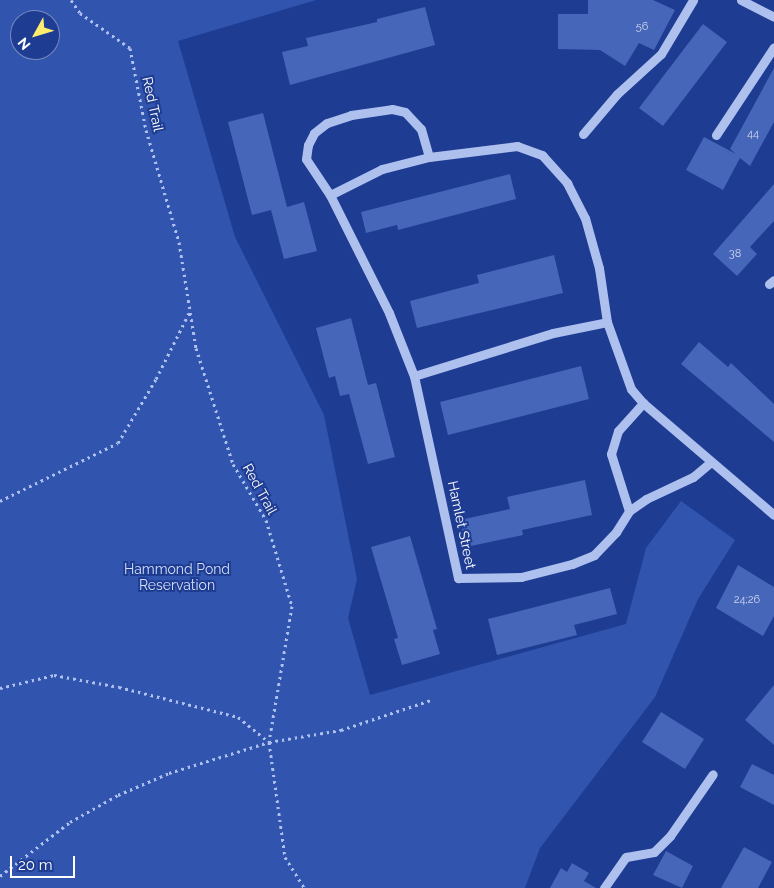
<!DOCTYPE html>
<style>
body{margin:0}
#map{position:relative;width:774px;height:888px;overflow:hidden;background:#1e3c92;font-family:Raleway,sans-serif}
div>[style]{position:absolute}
.green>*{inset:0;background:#3155af}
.building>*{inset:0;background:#4666b9}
.path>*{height:3px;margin-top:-1.5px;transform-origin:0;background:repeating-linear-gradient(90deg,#aec0ee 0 2.5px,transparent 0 6.5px)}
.minor>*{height:9px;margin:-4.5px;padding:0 4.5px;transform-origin:4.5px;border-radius:4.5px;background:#aec0ee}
span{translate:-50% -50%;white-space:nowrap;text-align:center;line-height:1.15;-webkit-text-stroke:4px #1e3c92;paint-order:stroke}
.number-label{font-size:11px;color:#d1d9ee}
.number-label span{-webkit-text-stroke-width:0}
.street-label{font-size:14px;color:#fff}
.park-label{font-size:14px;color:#d4dffa}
.north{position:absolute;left:10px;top:10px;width:50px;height:50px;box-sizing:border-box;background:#1e3c92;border:1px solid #788abe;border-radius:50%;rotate:231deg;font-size:14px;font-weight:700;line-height:20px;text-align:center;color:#fff}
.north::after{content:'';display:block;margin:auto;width:18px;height:22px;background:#fdec6d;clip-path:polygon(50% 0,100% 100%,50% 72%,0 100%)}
.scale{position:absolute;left:10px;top:856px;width:65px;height:22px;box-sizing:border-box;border:2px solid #fff;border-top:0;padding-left:6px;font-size:15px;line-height:18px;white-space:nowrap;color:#fff;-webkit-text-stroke:4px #1e3c92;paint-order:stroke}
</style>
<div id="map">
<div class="green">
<i style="clip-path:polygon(evenodd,0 0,316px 0,178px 41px,235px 237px,324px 415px,357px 579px,348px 618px,370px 695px,626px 624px,646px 548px,681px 501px,735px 540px,698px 599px,655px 697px,540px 848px,525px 888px,0 888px,0 0,20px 20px,50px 20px,50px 50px,20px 50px,20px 20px)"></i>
</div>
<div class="building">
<i style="clip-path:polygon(588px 0,653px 0,675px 10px,654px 50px,639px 43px,625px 66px,600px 50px,558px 49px,558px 14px,588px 14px)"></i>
<i style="clip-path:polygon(425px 7px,435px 45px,290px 85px,282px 52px,308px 46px,306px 38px,377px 22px,377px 19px)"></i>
<i style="clip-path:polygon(703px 24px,727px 42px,663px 126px,639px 108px)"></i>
<i style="clip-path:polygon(774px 68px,774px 122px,750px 166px,740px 158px,723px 190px,686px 170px,704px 137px,736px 154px,730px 149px)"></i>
<i style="clip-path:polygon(263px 113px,287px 207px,304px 202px,317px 251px,284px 259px,271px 210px,252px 215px,228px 122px)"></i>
<i style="clip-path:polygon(510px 174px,516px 199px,398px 230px,397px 225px,366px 233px,361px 212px)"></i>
<i style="clip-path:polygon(774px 184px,774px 221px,750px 247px,757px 254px,737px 276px,713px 254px)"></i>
<i style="clip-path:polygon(554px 255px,563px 293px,417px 328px,410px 301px,479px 283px,477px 275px)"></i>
<i style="clip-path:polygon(351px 318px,368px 385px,376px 383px,395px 457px,368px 464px,349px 394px,340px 396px,335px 376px,329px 378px,316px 328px)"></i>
<i style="clip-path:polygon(699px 342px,728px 367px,731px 363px,774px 404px,774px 442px,681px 364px)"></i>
<i style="clip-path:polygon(581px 366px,589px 399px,448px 435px,440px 402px)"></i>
<i style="clip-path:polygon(585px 480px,592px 515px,522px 530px,523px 535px,466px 547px,460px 520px,510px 509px,507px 497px)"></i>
<i style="clip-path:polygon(410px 536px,437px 629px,433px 630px,440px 654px,402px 665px,394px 639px,398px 638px,371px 547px)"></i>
<i style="clip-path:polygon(738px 565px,774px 587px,774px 616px,763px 636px,716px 608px)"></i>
<i style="clip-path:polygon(610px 588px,617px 614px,574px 625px,577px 635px,497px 655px,488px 619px)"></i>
<i style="clip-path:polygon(774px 685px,774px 745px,745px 720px)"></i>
<i style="clip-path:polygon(661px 712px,704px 739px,685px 769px,642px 742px)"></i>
<i style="clip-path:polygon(752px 764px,774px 775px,774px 805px,740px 787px)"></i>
<i style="clip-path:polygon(744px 847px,772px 862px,758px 888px,721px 888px)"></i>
<i style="clip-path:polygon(666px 851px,693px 866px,682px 888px,653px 875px)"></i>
<i style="clip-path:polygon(572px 863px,589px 873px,584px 881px,596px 888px,550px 888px,561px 868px,567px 872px)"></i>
</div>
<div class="path">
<i style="left:71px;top:0;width:16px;rotate:55deg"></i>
<i style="left:80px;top:13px;width:61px;rotate:35deg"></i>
<i style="left:130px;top:48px;width:84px;rotate:79deg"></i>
<i style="left:146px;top:130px;width:117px;rotate:73.6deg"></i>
<i style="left:179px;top:242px;width:107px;rotate:80.9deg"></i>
<i style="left:196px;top:348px;width:122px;rotate:72.3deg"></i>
<i style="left:233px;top:464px;width:65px;rotate:59.5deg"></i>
<i style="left:266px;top:520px;width:90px;rotate:73.2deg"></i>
<i style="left:292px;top:606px;width:138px;rotate:99.6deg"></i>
<i style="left:269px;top:742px;width:116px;rotate:82.1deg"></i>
<i style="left:285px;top:857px;width:36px;rotate:58deg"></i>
<i style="left:0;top:501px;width:131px;rotate:-26.2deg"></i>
<i style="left:118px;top:443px;width:74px;rotate:-59.3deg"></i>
<i style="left:156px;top:379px;width:76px;rotate:-63.4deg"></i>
<i style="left:0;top:688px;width:56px;rotate:-13.5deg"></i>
<i style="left:54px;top:675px;width:66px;rotate:10.5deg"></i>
<i style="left:119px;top:687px;width:123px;rotate:14.1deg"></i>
<i style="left:238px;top:717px;width:38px;rotate:39deg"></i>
<i style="left:0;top:876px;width:88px;rotate:-37.6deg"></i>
<i style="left:70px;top:822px;width:55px;rotate:-29.4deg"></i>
<i style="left:118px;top:795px;width:56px;rotate:-23.3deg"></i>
<i style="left:169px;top:773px;width:105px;rotate:-17.2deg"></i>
<i style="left:269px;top:742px;width:73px;rotate:-9.5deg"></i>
<i style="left:341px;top:730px;width:95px;rotate:-18.4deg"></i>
</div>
<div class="minor">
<i style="left:741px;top:0;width:37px;rotate:27deg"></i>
<i style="left:583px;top:134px;width:52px;rotate:-49.6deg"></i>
<i style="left:617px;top:94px;width:59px;rotate:-42.3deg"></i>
<i style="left:661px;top:54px;width:63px;rotate:-59.3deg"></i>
<i style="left:716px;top:135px;width:105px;rotate:-56.6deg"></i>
<i style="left:429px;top:157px;width:49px;rotate:165.7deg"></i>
<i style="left:382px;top:169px;width:58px;rotate:153.4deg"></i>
<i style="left:330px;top:195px;width:43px;rotate:-123.7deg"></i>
<i style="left:306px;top:159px;width:14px;rotate:-82deg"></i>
<i style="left:308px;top:145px;width:13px;rotate:-63deg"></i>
<i style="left:314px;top:133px;width:16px;rotate:-38deg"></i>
<i style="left:327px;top:123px;width:25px;rotate:-18deg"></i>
<i style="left:351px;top:115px;width:41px;rotate:-8.3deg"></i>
<i style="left:392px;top:109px;width:13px;rotate:13deg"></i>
<i style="left:405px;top:112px;width:23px;rotate:47deg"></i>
<i style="left:421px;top:129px;width:29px;rotate:74deg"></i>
<i style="left:429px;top:157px;width:89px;rotate:-7.1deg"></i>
<i style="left:517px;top:146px;width:27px;rotate:20deg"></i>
<i style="left:542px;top:155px;width:38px;rotate:48deg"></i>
<i style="left:567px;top:183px;width:39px;rotate:63deg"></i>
<i style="left:585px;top:218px;width:52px;rotate:74.4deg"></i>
<i style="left:599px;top:268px;width:55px;rotate:81.6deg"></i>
<i style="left:607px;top:322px;width:71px;rotate:70.3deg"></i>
<i style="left:631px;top:389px;width:18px;rotate:49deg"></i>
<i style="left:643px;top:403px;width:172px;rotate:40.5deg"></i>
<i style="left:330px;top:195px;width:132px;rotate:63.4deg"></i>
<i style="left:389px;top:313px;width:68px;rotate:68.4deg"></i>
<i style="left:414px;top:376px;width:145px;rotate:-17.2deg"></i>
<i style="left:553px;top:333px;width:55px;rotate:-11.5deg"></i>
<i style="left:769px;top:284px;width:6px;rotate:-39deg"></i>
<i style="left:414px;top:376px;width:207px;rotate:77.7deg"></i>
<i style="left:458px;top:578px;width:63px;rotate:-0.9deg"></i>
<i style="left:521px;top:577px;width:53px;rotate:-14.3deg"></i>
<i style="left:572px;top:564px;width:24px;rotate:-22deg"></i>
<i style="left:594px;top:555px;width:32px;rotate:-46deg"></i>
<i style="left:616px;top:532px;width:25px;rotate:-58deg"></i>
<i style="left:629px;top:511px;width:21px;rotate:-35deg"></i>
<i style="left:646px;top:499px;width:52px;rotate:-25.1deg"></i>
<i style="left:693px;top:477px;width:23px;rotate:-40deg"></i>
<i style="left:629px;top:511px;width:60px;rotate:-107.5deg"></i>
<i style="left:611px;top:454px;width:24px;rotate:-73deg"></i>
<i style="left:618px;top:431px;width:38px;rotate:-48deg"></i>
<i style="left:604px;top:888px;width:38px;rotate:-55deg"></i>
<i style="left:626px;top:857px;width:28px;rotate:-10deg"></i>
<i style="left:654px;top:852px;width:23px;rotate:-45deg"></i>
<i style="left:670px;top:836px;width:75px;rotate:-55.3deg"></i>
</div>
<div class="number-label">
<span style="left:642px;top:27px">56</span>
<span style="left:753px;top:134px">44</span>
<span style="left:735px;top:254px">38</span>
<span style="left:747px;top:600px">24;26</span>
</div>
<div class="street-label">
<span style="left:153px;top:104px;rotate:78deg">Red Trail</span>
<span style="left:260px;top:489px;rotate:61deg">Red Trail</span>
<span style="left:462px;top:525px;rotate:78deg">Hamlet Street</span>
</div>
<div class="park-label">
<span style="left:177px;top:577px">Hammond Pond<br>Reservation</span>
</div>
<div class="north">N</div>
<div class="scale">20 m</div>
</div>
